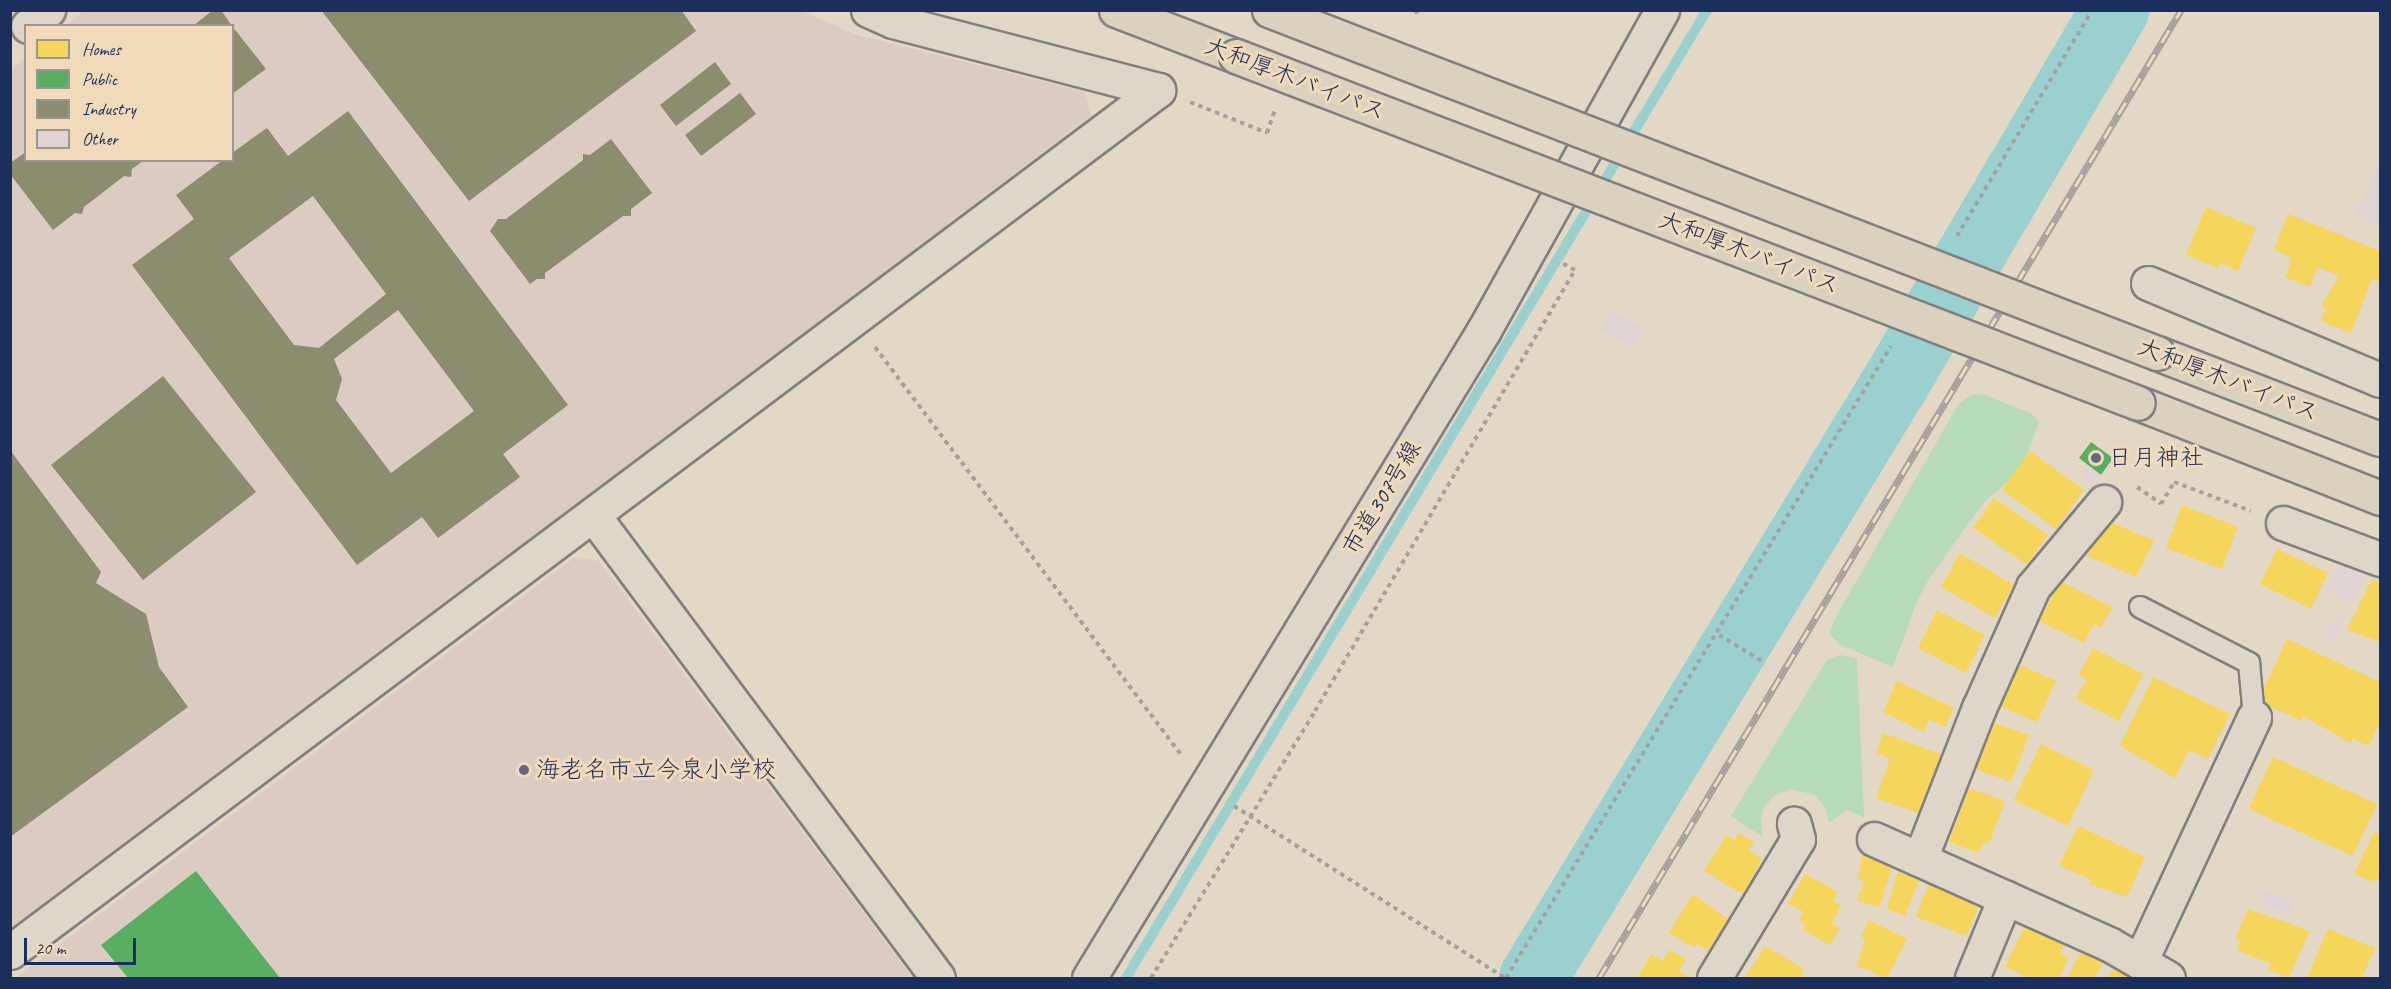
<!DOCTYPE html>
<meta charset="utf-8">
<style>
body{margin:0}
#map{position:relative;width:2391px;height:989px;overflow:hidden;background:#e3d7c6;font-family:Caveat,"Klee One",sans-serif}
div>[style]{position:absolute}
.built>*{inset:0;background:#dbcbc2}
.green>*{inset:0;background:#b7dab7}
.homes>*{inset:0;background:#f6d55c}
.public>*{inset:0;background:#5aae61}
.industry>*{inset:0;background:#8c8c6e}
.stream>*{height:10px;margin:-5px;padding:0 5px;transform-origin:5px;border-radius:5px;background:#9bd0d0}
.river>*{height:68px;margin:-34px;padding:0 34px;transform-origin:34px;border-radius:34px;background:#9bd0d0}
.building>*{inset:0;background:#dfd4d4}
.path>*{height:4px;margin-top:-2px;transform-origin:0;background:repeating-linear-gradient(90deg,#a4a19e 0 4.5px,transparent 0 9px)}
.roads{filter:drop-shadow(2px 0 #818081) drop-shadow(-2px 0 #818081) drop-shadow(0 2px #818081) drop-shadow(0 -2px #818081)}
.lane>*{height:20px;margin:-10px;padding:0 10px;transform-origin:10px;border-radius:10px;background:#dfd6ca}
.street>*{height:33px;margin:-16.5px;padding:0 16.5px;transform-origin:16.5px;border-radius:16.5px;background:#dfd6ca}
.secondary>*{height:33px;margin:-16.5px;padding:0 16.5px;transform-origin:16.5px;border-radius:16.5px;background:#dfd6ca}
.highway>*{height:33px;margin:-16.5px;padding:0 16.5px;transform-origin:16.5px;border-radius:16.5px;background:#dad2be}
.rail>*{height:7px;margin-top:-3.5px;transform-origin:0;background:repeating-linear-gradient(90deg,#f0dab9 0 14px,#a4a19e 0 28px);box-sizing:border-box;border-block:2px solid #a4a19e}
.bridges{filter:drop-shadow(2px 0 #818081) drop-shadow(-2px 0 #818081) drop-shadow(0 2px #818081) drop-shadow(0 -2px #818081)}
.highway-bridge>*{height:33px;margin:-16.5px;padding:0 16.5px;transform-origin:16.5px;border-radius:16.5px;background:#dad2be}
.dots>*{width:16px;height:16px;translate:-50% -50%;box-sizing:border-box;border:3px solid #f0dab9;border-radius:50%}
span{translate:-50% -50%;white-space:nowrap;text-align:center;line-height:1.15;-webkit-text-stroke:6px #f0dab9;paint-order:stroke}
.street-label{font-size:24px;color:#1b2f5e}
.poi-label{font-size:24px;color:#1b2f5e}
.left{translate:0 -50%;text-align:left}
.frame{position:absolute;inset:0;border:12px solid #1b2f5e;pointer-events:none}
.legend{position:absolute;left:24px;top:24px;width:210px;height:138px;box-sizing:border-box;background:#f0dab9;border:2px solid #9b9695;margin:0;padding:8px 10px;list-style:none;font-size:18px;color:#1b2f5e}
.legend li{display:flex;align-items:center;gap:12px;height:30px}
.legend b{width:30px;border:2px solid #9b9695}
.scale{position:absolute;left:24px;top:938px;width:112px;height:27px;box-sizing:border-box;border:3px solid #1b2f5e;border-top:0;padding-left:8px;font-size:18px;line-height:21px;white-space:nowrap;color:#1b2f5e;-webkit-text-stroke:4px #f0dab9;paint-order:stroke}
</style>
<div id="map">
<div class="built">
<i style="clip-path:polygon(84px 11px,801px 11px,857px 35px,1085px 92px,1091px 116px,11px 935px,11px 70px,25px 58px,26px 160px,232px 160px,232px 26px,66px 25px)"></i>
<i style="clip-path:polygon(575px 557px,599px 561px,913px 978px,15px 978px)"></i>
</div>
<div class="green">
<i style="clip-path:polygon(1982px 394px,2032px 414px,2039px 422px,2021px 470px,1983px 503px,1929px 579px,1917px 601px,1893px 667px,1839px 644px,1829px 633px,1837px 615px,1958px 405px,1971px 395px)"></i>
<i style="clip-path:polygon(1840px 655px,1857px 658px,1864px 817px,1847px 810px,1829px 823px,1826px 809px,1815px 795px,1791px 789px,1774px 796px,1764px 807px,1761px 819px,1763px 837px,1731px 816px,1827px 660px)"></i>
</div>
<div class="homes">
<i style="clip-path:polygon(2206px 207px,2256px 228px,2238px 271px,2220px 263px,2218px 268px,2186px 255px)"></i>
<i style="clip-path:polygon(2288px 214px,2380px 251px,2380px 282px,2372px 279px,2351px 333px,2321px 321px,2326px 308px,2321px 306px,2339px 276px,2318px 267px,2310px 287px,2285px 277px,2292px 258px,2274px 250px)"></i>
<i style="clip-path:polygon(2030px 451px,2084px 490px,2056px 529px,2002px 490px)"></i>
<i style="clip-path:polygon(1994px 498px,2048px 535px,2027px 565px,1973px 528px)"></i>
<i style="clip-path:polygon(2182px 505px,2238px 527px,2222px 569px,2166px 548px)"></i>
<i style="clip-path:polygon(2106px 520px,2154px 541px,2136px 577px,2087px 556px)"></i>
<i style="clip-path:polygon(2277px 549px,2328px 573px,2311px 609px,2260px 584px)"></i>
<i style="clip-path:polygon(1960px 553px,2014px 585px,1995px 618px,1941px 587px)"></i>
<i style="clip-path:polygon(2372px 579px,2380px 583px,2380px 642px,2347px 630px)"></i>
<i style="clip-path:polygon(2060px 581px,2112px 607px,2101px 628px,2094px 624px,2084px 643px,2040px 621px)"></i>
<i style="clip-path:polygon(1937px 610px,1985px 635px,1966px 673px,1918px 648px)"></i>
<i style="clip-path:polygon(2287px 639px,2380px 682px,2380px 721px,2369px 746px,2353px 739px,2351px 743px,2303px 716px,2301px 721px,2258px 701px)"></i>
<i style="clip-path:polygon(2093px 648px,2143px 674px,2119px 721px,2076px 699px,2087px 678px,2079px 675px)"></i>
<i style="clip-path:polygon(2020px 665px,2056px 681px,2037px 722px,2001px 707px)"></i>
<i style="clip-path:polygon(2153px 677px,2230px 714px,2208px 759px,2189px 750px,2175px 778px,2120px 746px)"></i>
<i style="clip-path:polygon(1897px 681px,1954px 708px,1945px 727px,1929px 720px,1924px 732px,1883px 712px)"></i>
<i style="clip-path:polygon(1994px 723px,2029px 735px,2011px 782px,1976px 769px)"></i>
<i style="clip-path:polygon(1883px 733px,1943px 755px,1920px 814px,1876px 798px,1890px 759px,1876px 753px)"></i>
<i style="clip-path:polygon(2041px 744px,2094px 770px,2068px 826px,2014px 800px)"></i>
<i style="clip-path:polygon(2273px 757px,2377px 804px,2353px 856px,2249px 809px)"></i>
<i style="clip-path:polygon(1969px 788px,2005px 801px,1989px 844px,1984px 842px,1979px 853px,1949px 842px)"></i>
<i style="clip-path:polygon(2078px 826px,2145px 857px,2127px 897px,2089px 884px,2091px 880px,2059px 865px)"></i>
<i style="clip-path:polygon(2374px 832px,2380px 835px,2380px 881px,2376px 878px,2374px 882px,2354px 874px)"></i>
<i style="clip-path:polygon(1739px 833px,1754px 842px,1749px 851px,1762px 859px,1756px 871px,1760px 873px,1746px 896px,1704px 871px,1726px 835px,1735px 840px)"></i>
<i style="clip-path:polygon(1863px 853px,1893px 865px,1879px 908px,1857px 900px,1864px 882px,1858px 879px)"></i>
<i style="clip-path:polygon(1900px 865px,1922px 873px,1905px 916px,1887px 909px)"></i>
<i style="clip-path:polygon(1805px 874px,1838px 892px,1833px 901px,1841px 905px,1832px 923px,1840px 928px,1830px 945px,1803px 930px,1806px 925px,1799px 921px,1804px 912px,1788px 904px)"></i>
<i style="clip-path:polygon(1931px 878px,1982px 897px,1967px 936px,1916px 917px)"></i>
<i style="clip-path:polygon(1693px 894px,1732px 922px,1714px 954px,1697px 944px,1695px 948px,1669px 933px)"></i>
<i style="clip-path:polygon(2248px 909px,2310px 931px,2289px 978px,2268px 970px,2271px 964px,2237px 950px,2240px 941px,2235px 939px)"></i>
<i style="clip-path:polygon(2029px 917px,2068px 935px,2060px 953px,2069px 958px,2059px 978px,2029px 978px,2005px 967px)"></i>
<i style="clip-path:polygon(1869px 920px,1907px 939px,1887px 978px,1857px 966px,1865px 939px,1861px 937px)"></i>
<i style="clip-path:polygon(2328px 929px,2375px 948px,2362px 978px,2307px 978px)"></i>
<i style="clip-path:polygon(2085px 945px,2106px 957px,2095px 978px,2067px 978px)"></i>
<i style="clip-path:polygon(1765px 946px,1805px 970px,1800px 978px,1745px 978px)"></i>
<i style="clip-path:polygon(1669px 950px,1686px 959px,1679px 971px,1692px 978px,1637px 978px,1651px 954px,1663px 961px)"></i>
<i style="clip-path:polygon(2117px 963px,2141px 978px,2108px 978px)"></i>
</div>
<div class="public">
<i style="clip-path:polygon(2091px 442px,2113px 458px,2101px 475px,2079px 458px)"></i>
<i style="clip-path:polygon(196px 871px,280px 978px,128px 978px,101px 945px)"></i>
</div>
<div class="industry">
<i style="clip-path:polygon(213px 10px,221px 10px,232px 26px,193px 26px)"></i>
<i style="clip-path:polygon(321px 10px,681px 10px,696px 31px,469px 201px)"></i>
<i style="clip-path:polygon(232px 26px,266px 69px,232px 94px)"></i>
<i style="clip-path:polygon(715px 62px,731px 84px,676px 126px,660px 105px)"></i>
<i style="clip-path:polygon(740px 93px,756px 114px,701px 156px,685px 135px)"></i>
<i style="clip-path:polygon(evenodd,348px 111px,568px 405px,503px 454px,520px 477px,438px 538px,422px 517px,357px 565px,132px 265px,194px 219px,176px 195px,223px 160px,232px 160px,232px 153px,267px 128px,288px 156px,348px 111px,313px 196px,386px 294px,319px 348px,294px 345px,229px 258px,313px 196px,348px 111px,398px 310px,474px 411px,391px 473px,336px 400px,342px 379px,334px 359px,398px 310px)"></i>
<i style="clip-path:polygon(611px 139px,652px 193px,631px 209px,631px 216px,623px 216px,545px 273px,545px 279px,537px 279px,530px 284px,490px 231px,498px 219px,506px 219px,583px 160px,583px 154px,590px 155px)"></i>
<i style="clip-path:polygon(26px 152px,26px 160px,144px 160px,132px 169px,131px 177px,124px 176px,84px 207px,82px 214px,75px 213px,53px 230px,10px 174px,10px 163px)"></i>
<i style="clip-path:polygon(163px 376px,256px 492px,143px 580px,51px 465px)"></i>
<i style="clip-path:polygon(10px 450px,101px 572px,96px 583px,146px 614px,159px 667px,188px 707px,10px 837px)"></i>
</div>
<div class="stream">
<i style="left:1126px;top:978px;width:1129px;rotate:-59.03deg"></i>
</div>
<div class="river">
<i style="left:1533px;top:978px;width:698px;rotate:-58.66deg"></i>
<i style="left:1896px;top:382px;width:432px;rotate:-59.5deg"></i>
</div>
<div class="building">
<i style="clip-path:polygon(2380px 162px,2380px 226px,2355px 214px)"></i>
<i style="clip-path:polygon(1609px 311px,1643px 328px,1634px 347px,1600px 330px)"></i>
<i style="clip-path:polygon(2089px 466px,2101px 475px,2093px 485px,2081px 477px)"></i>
<i style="clip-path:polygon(2339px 564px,2365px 577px,2352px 603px,2327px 591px)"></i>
<i style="clip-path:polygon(2335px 617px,2344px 621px,2335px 641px,2326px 636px)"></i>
<i style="clip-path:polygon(2266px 890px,2294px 901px,2289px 914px,2261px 903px)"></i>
</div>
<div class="path">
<i style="left:1415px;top:10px;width:7px;rotate:56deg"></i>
<i style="left:1190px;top:102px;width:83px;rotate:21.9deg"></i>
<i style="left:1267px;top:133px;width:24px;rotate:-71deg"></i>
<i style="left:1957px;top:236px;width:263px;rotate:-59.1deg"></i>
<i style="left:875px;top:347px;width:511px;rotate:53.11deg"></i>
<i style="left:2137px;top:487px;width:29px;rotate:35deg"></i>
<i style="left:2161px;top:504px;width:26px;rotate:-59deg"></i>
<i style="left:2174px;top:482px;width:82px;rotate:20.6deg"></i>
<i style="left:1719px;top:635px;width:50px;rotate:31.2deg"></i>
<i style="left:1234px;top:806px;width:321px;rotate:32.4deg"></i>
<i style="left:1151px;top:978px;width:313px;rotate:-58.4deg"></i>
<i style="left:1315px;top:711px;width:512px;rotate:-59.48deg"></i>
<i style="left:1575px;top:270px;width:17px;rotate:-152deg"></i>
<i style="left:1506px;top:978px;width:740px;rotate:-58.65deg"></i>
</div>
<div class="roads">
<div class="lane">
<i style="left:2140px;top:607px;width:123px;rotate:27.2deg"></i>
<i style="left:2249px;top:663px;width:54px;rotate:84.7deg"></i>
</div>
<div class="street">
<i style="left:868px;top:10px;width:27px;rotate:24deg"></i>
<i style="left:893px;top:21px;width:274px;rotate:14.6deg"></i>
<i style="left:28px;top:26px;width:26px;rotate:-39deg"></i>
<i style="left:2148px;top:283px;width:251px;rotate:22.7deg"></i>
<i style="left:593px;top:515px;width:577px;rotate:53.31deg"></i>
<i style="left:2283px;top:523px;width:103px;rotate:20.4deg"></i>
<i style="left:1874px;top:839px;width:257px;rotate:24.1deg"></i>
<i style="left:2109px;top:944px;width:68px;rotate:30deg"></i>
<i style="left:1920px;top:859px;width:162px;rotate:-68.7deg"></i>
<i style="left:1979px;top:708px;width:133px;rotate:-65.9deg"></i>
<i style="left:2033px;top:587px;width:111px;rotate:-50.1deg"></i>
<i style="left:10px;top:952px;width:1436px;rotate:-36.9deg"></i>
<i style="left:2140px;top:962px;width:270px;rotate:-65deg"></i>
<i style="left:1714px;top:978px;width:162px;rotate:-58.9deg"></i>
<i style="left:1798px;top:839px;width:16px;rotate:-105deg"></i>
<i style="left:1972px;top:978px;width:87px;rotate:-67.6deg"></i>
</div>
<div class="secondary">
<i style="left:1089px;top:978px;width:759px;rotate:-58.63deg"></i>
<i style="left:1484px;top:330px;width:366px;rotate:-60.9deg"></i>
</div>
<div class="highway">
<i style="left:1116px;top:10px;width:129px;rotate:21deg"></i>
<i style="left:2157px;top:353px;width:239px;rotate:21.1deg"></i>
<i style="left:2138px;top:403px;width:260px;rotate:21.4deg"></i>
</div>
</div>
<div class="rail">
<i style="left:1599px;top:978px;width:1129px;rotate:-58.98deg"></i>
</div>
<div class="bridges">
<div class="highway-bridge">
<i style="left:1269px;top:10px;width:952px;rotate:21.12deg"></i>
<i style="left:1236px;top:56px;width:966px;rotate:21.04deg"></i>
</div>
</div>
<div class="dots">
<i style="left:2096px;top:458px;background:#616a82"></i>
<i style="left:524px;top:770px;background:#616a82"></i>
</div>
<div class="street-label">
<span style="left:1295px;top:79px;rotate:21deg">大和厚木バイパス</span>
<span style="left:1749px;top:253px;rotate:21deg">大和厚木バイパス</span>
<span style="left:2228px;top:380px;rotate:21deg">大和厚木バイパス</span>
<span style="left:1382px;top:498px;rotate:-59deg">市道307号線</span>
</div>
<div class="poi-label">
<span class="left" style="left:2108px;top:458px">日月神社</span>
<span class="left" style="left:536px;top:770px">海老名市立今泉小学校</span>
</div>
<div class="frame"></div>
<ul class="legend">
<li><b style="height:16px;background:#f6d55c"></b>Homes</li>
<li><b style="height:16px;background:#5aae61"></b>Public</li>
<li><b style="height:16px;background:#8c8c6e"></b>Industry</li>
<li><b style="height:16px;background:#dfd4d4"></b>Other</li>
</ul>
<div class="scale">20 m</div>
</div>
